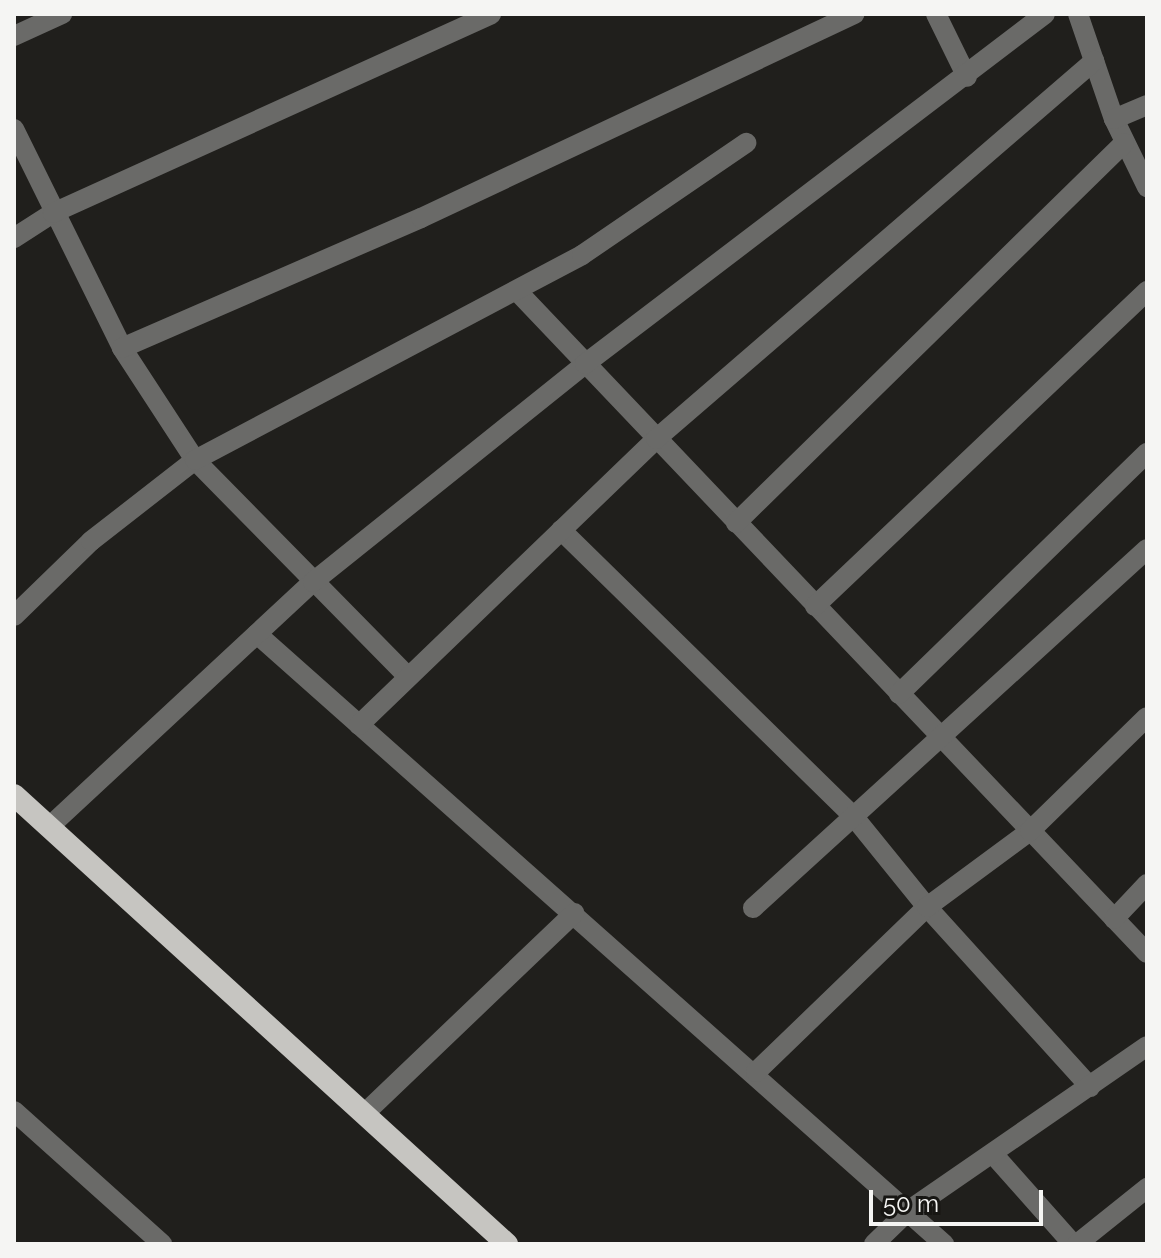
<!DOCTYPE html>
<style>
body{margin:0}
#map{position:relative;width:1161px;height:1258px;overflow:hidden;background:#201f1c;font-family:Raleway,sans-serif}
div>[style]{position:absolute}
.minor>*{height:20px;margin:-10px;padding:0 10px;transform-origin:10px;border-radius:10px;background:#6a6a68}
.trunk>*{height:22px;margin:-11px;padding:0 11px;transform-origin:11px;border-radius:11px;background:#c6c5c1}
span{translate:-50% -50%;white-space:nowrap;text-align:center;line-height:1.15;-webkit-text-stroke:8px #171613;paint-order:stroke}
.frame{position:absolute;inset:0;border:16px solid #f5f5f3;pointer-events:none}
.scale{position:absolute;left:869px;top:1190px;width:174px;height:36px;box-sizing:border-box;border:4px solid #f5f5f3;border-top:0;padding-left:10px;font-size:24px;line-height:28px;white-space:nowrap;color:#f5f5f3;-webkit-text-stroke:6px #171613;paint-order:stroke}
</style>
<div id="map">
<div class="minor">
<i style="left:936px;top:14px;width:70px;rotate:63.8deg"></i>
<i style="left:1078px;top:14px;width:111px;rotate:71.1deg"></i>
<i style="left:1114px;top:119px;width:76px;rotate:64.1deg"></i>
<i style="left:14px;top:36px;width:53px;rotate:-24.6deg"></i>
<i style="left:1114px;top:119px;width:36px;rotate:-23deg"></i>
<i style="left:14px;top:129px;width:244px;rotate:63.7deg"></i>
<i style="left:122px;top:348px;width:134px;rotate:56.9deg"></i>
<i style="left:195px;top:460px;width:304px;rotate:45.5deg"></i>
<i style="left:14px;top:238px;width:46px;rotate:-32.7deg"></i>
<i style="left:53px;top:213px;width:481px;rotate:-24.4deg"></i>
<i style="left:517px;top:291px;width:914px;rotate:46.42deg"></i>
<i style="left:122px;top:348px;width:326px;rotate:-23.5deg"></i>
<i style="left:421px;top:218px;width:479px;rotate:-25.2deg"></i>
<i style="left:736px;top:523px;width:543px;rotate:-44.4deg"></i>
<i style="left:561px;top:530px;width:410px;rotate:44.4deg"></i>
<i style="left:854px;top:817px;width:116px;rotate:51deg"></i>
<i style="left:927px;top:907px;width:243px;rotate:47.8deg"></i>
<i style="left:815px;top:606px;width:458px;rotate:-43.5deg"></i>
<i style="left:14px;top:616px;width:107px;rotate:-44.2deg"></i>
<i style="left:91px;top:541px;width:132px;rotate:-37.9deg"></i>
<i style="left:195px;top:460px;width:438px;rotate:-27.9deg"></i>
<i style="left:582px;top:255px;width:199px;rotate:-34.3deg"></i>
<i style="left:257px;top:634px;width:919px;rotate:41.6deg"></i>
<i style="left:899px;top:694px;width:346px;rotate:-44.2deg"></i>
<i style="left:359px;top:725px;width:412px;rotate:-43.9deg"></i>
<i style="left:656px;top:439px;width:579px;rotate:-40.79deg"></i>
<i style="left:49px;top:827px;width:360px;rotate:-42.9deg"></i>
<i style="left:313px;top:582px;width:349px;rotate:-38.7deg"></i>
<i style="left:585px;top:364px;width:578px;rotate:-37.27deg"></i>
<i style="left:753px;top:908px;width:533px;rotate:-42.34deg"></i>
<i style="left:1114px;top:919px;width:48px;rotate:-46.7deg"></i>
<i style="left:756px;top:1072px;width:238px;rotate:-44deg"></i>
<i style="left:927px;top:907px;width:128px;rotate:-36.4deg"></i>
<i style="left:1030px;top:831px;width:163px;rotate:-44.3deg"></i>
<i style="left:14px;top:1111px;width:199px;rotate:41.9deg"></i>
<i style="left:364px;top:1114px;width:291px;rotate:-43.7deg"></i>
<i style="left:993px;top:1154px;width:120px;rotate:48.4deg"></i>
<i style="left:874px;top:1244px;width:47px;rotate:-44.1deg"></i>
<i style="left:908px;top:1211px;width:290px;rotate:-34.6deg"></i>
<i style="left:1077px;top:1244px;width:90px;rotate:-38.7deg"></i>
</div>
<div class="trunk">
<i style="left:14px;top:795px;width:667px;rotate:42.33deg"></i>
</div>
<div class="frame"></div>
<div class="scale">50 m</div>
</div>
